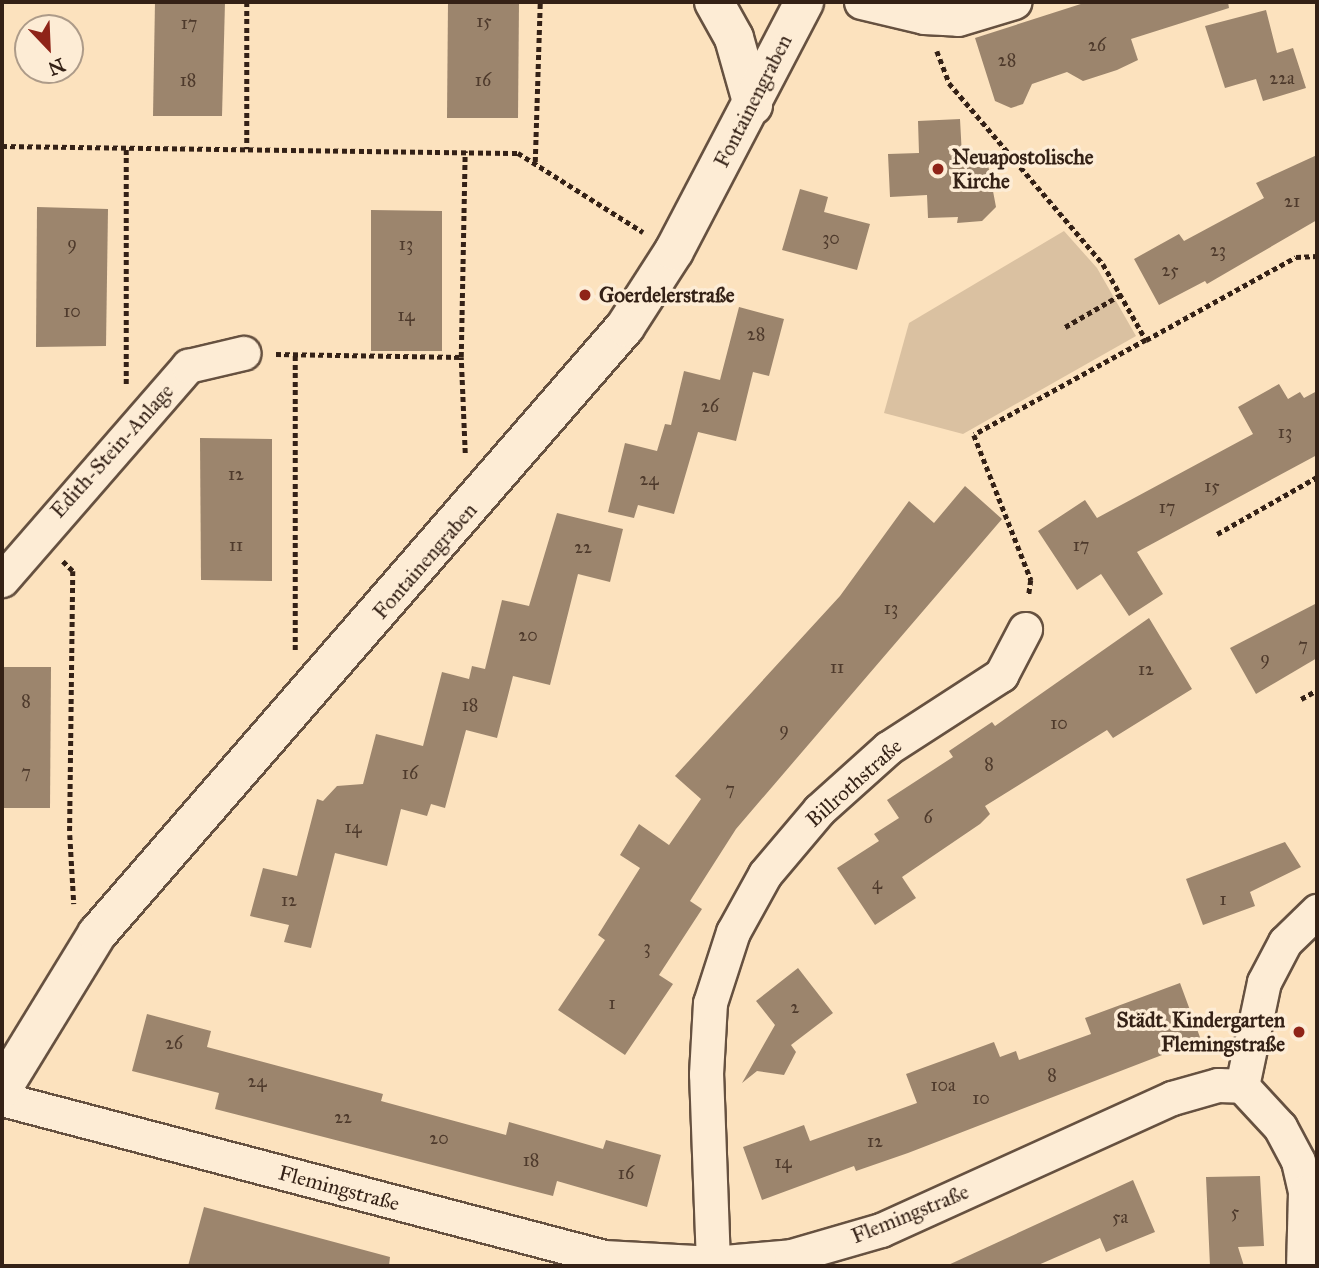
<!DOCTYPE html>
<meta charset="utf-8">
<style>
body{margin:0}
#map{position:relative;width:1319px;height:1268px;overflow:hidden;background:#fce2be;font-family:"IM FELL Great Primer",serif}
div>[style]{position:absolute}
.green>*{inset:0;background:#dac1a1}
.building>*{inset:0;background:#9c856d}
.path>*{height:4.5px;margin-top:-2.25px;transform-origin:0;background:repeating-linear-gradient(90deg,#342116 0 5px,transparent 0 8.5px)}
.roads{filter:drop-shadow(2px 0 #665140) drop-shadow(-2px 0 #665140) drop-shadow(0 2px #665140) drop-shadow(0 -2px #665140)}
.minor>*{height:33px;margin:-16.5px;padding:0 16.5px;transform-origin:16.5px;border-radius:16.5px;background:#fdecd5}
.tertiary>*{height:38px;margin:-19px;padding:0 19px;transform-origin:19px;border-radius:19px;background:#fdecd5}
.dots>*{width:19px;height:19px;translate:-50% -50%;box-sizing:border-box;border:4px solid #fdecd5;border-radius:50%}
span{translate:-50% -50%;white-space:nowrap;text-align:center;line-height:1.15;-webkit-text-stroke:7px #fdecd5;paint-order:stroke}
.number-label{font-size:18px;color:#4e3a2c}
.number-label span{-webkit-text-stroke-width:0}
.street-label{font-size:21px;color:#342116}
.poi-label{font-size:21px;color:#342116;font-weight:700}
.left{translate:0 -50%;text-align:left}
.right{translate:-100% -50%;text-align:right}
.frame{position:absolute;inset:0;border:4px solid #342116;pointer-events:none}
.north{position:absolute;left:14px;top:14px;width:70px;height:70px;box-sizing:border-box;background:#fdecd5;border:2px solid #ad9b89;border-radius:50%;rotate:157deg;font-size:19px;font-weight:700;line-height:28px;text-align:center;color:#342116}
.north::after{content:'';display:block;margin:auto;width:24px;height:32px;background:#8f2418;clip-path:polygon(50% 0,100% 100%,50% 72%,0 100%)}
</style>
<div id="map">
<div class="green">
<i style="clip-path:polygon(1064px 231px,1097px 268px,1136px 336px,963px 434px,884px 413px,909px 323px)"></i>
</div>
<div class="building">
<i style="clip-path:polygon(155px 2px,225px 2px,222px 116px,153px 116px)"></i>
<i style="clip-path:polygon(448px 2px,519px 2px,518px 118px,447px 118px)"></i>
<i style="clip-path:polygon(1087px 2px,1228px 2px,1229px 8px,1131px 39px,1138px 60px,1117px 70px,1083px 81px,1067px 72px,1032px 84px,1023px 104px,1011px 108px,995px 101px,975px 38px)"></i>
<i style="clip-path:polygon(1266px 10px,1277px 53px,1293px 48px,1306px 88px,1263px 101px,1256px 79px,1225px 88px,1205px 26px)"></i>
<i style="clip-path:polygon(960px 119px,962px 156px,986px 154px,996px 207px,982px 221px,957px 223px,958px 217px,928px 218px,927px 195px,890px 197px,888px 154px,919px 153px,918px 121px)"></i>
<i style="clip-path:polygon(1317px 155px,1317px 220px,1207px 284px,1205px 281px,1159px 305px,1134px 259px,1179px 234px,1184px 241px,1264px 198px,1256px 183px)"></i>
<i style="clip-path:polygon(800px 189px,828px 197px,824px 212px,870px 224px,857px 270px,782px 250px)"></i>
<i style="clip-path:polygon(37px 207px,108px 209px,106px 346px,36px 347px)"></i>
<i style="clip-path:polygon(371px 210px,442px 211px,442px 351px,371px 351px)"></i>
<i style="clip-path:polygon(739px 307px,784px 319px,769px 376px,753px 372px,736px 441px,698px 432px,674px 514px,638px 505px,634px 518px,608px 512px,625px 443px,657px 451px,665px 424px,671px 425px,684px 371px,720px 380px)"></i>
<i style="clip-path:polygon(1279px 384px,1288px 399px,1300px 392px,1304px 398px,1317px 391px,1317px 455px,1137px 552px,1163px 594px,1129px 616px,1101px 574px,1077px 590px,1038px 531px,1085px 500px,1097px 518px,1253px 434px,1238px 407px)"></i>
<i style="clip-path:polygon(200px 438px,272px 439px,272px 581px,201px 580px)"></i>
<i style="clip-path:polygon(965px 486px,1002px 519px,736px 829px,690px 901px,702px 909px,659px 975px,673px 984px,625px 1055px,558px 1010px,605px 940px,598px 935px,640px 868px,620px 855px,639px 824px,669px 845px,701px 799px,675px 776px,840px 596px,909px 501px,934px 523px)"></i>
<i style="clip-path:polygon(557px 513px,623px 529px,610px 582px,578px 574px,550px 685px,513px 676px,497px 738px,466px 730px,445px 808px,431px 804px,427px 816px,401px 809px,387px 866px,335px 853px,311px 948px,284px 942px,289px 925px,250px 916px,263px 868px,297px 876px,317px 799px,323px 801px,337px 786px,363px 784px,376px 734px,423px 746px,442px 672px,469px 679px,472px 666px,485px 669px,502px 600px,529px 606px)"></i>
<i style="clip-path:polygon(1317px 603px,1317px 658px,1256px 694px,1230px 648px)"></i>
<i style="clip-path:polygon(1149px 618px,1192px 689px,1113px 738px,1107px 730px,985px 806px,990px 814px,980px 824px,902px 877px,916px 898px,875px 925px,837px 868px,879px 841px,874px 834px,899px 818px,887px 800px,953px 757px,949px 751px,992px 722px,995px 726px)"></i>
<i style="clip-path:polygon(2px 667px,51px 667px,50px 808px,2px 808px)"></i>
<i style="clip-path:polygon(1285px 842px,1301px 867px,1250px 892px,1255px 906px,1203px 925px,1186px 879px)"></i>
<i style="clip-path:polygon(798px 968px,833px 1013px,791px 1045px,796px 1052px,784px 1075px,757px 1071px,742px 1083px,775px 1025px,756px 1001px)"></i>
<i style="clip-path:polygon(1180px 983px,1201px 1040px,908px 1153px,856px 1171px,854px 1166px,762px 1200px,743px 1147px,804px 1125px,810px 1141px,917px 1103px,906px 1074px,994px 1042px,1000px 1057px,1016px 1051px,1019px 1060px,1091px 1034px,1085px 1018px)"></i>
<i style="clip-path:polygon(147px 1014px,211px 1031px,207px 1047px,383px 1094px,381px 1101px,506px 1135px,509px 1122px,603px 1149px,606px 1140px,661px 1155px,647px 1207px,557px 1181px,553px 1196px,215px 1109px,219px 1093px,132px 1071px)"></i>
<i style="clip-path:polygon(1260px 1176px,1264px 1246px,1238px 1247px,1244px 1266px,1210px 1266px,1206px 1177px)"></i>
<i style="clip-path:polygon(1133px 1180px,1155px 1232px,1106px 1252px,1100px 1238px,1036px 1266px,946px 1266px)"></i>
<i style="clip-path:polygon(204px 1207px,390px 1257px,389px 1266px,188px 1266px)"></i>
</div>
<div class="path">
<i style="left:247px;top:2px;width:147px;rotate:90deg"></i>
<i style="left:937px;top:51px;width:34px;rotate:69deg"></i>
<i style="left:949px;top:83px;width:238px;rotate:49.6deg"></i>
<i style="left:1103px;top:264px;width:87px;rotate:60.5deg"></i>
<i style="left:1146px;top:340px;width:196px;rotate:151.1deg"></i>
<i style="left:974px;top:435px;width:156px;rotate:68.5deg"></i>
<i style="left:1031px;top:580px;width:15px;rotate:98deg"></i>
<i style="left:2px;top:146px;width:516px;rotate:0.78deg"></i>
<i style="left:518px;top:153px;width:148px;rotate:32.3deg"></i>
<i style="left:535px;top:162px;width:160px;rotate:-88.2deg"></i>
<i style="left:1065px;top:327px;width:66px;rotate:-30.1deg"></i>
<i style="left:1146px;top:340px;width:171px;rotate:-29deg"></i>
<i style="left:1296px;top:257px;width:21px;rotate:-3deg"></i>
<i style="left:276px;top:354px;width:185px;rotate:0.9deg"></i>
<i style="left:126px;top:384px;width:238px;rotate:-90deg"></i>
<i style="left:465px;top:453px;width:96px;rotate:-92.4deg"></i>
<i style="left:461px;top:357px;width:206px;rotate:-88.9deg"></i>
<i style="left:1217px;top:534px;width:115px;rotate:-29.7deg"></i>
<i style="left:63px;top:561px;width:14px;rotate:45deg"></i>
<i style="left:73px;top:571px;width:264px;rotate:90.7deg"></i>
<i style="left:70px;top:835px;width:69px;rotate:86.7deg"></i>
<i style="left:295px;top:650px;width:296px;rotate:-90deg"></i>
<i style="left:1301px;top:699px;width:18px;rotate:-29deg"></i>
</div>
<div class="roads">
<div class="minor">
<i style="left:861px;top:2px;width:65px;rotate:13.4deg"></i>
<i style="left:924px;top:17px;width:34px;rotate:3deg"></i>
<i style="left:958px;top:19px;width:59px;rotate:-16.9deg"></i>
<i style="left:2px;top:580px;width:284px;rotate:-49deg"></i>
<i style="left:188px;top:366px;width:57px;rotate:-13.3deg"></i>
<i style="left:1242px;top:1086px;width:106px;rotate:-78.1deg"></i>
<i style="left:1264px;top:982px;width:45px;rotate:-62.3deg"></i>
<i style="left:1285px;top:942px;width:45px;rotate:-44.1deg"></i>
<i style="left:2px;top:1099px;width:622px;rotate:14.71deg"></i>
<i style="left:604px;top:1257px;width:109px;rotate:3.2deg"></i>
<i style="left:713px;top:1263px;width:78px;rotate:-5.1deg"></i>
<i style="left:791px;top:1256px;width:94px;rotate:-16.1deg"></i>
<i style="left:881px;top:1230px;width:320px;rotate:-24.4deg"></i>
<i style="left:1172px;top:1098px;width:48px;rotate:-15.8deg"></i>
<i style="left:1218px;top:1085px;width:24px;rotate:2deg"></i>
<i style="left:1242px;top:1086px;width:56px;rotate:47.2deg"></i>
<i style="left:1280px;top:1127px;width:38px;rotate:62deg"></i>
<i style="left:1298px;top:1161px;width:32px;rotate:77deg"></i>
<i style="left:1305px;top:1192px;width:74px;rotate:91.5deg"></i>
<i style="left:713px;top:1263px;width:189px;rotate:-92.1deg"></i>
<i style="left:706px;top:1074px;width:71px;rotate:-86.8deg"></i>
<i style="left:710px;top:1003px;width:75px;rotate:-72.1deg"></i>
<i style="left:733px;top:932px;width:66px;rotate:-61.1deg"></i>
<i style="left:765px;top:874px;width:84px;rotate:-49.8deg"></i>
<i style="left:819px;top:810px;width:93px;rotate:-41.9deg"></i>
<i style="left:888px;top:748px;width:135px;rotate:-32.9deg"></i>
<i style="left:1001px;top:675px;width:52px;rotate:-62.4deg"></i>
</div>
<div class="tertiary">
<i style="left:714px;top:2px;width:41px;rotate:60.9deg"></i>
<i style="left:734px;top:38px;width:70px;rotate:74.2deg"></i>
<i style="left:2px;top:1089px;width:182px;rotate:-58.5deg"></i>
<i style="left:97px;top:934px;width:805px;rotate:-48.98deg"></i>
<i style="left:625px;top:327px;width:90px;rotate:-57.2deg"></i>
<i style="left:674px;top:251px;width:281px;rotate:-62.4deg"></i>
</div>
</div>
<div class="dots">
<i style="left:938px;top:169px;background:#8f2418"></i>
<i style="left:585px;top:295px;background:#8f2418"></i>
<i style="left:1299px;top:1032px;background:#8f2418"></i>
</div>
<div class="number-label">
<span style="left:484px;top:21px">15</span>
<span style="left:189px;top:23px">17</span>
<span style="left:1097px;top:45px">26</span>
<span style="left:1007px;top:60px">28</span>
<span style="left:1282px;top:78px">22a</span>
<span style="left:188px;top:80px">18</span>
<span style="left:483px;top:80px">16</span>
<span style="left:1292px;top:201px">21</span>
<span style="left:831px;top:238px">30</span>
<span style="left:72px;top:243px">9</span>
<span style="left:406px;top:244px">13</span>
<span style="left:1218px;top:250px">23</span>
<span style="left:1170px;top:270px">25</span>
<span style="left:72px;top:311px">10</span>
<span style="left:406px;top:315px">14</span>
<span style="left:756px;top:334px">28</span>
<span style="left:710px;top:406px">26</span>
<span style="left:1285px;top:432px">13</span>
<span style="left:236px;top:474px">12</span>
<span style="left:649px;top:479px">24</span>
<span style="left:1212px;top:486px">15</span>
<span style="left:1167px;top:507px">17</span>
<span style="left:236px;top:545px">11</span>
<span style="left:1081px;top:545px">17</span>
<span style="left:583px;top:547px">22</span>
<span style="left:891px;top:608px">13</span>
<span style="left:528px;top:635px">20</span>
<span style="left:1303px;top:645px">7</span>
<span style="left:1265px;top:658px">9</span>
<span style="left:837px;top:667px">11</span>
<span style="left:1146px;top:669px">12</span>
<span style="left:26px;top:701px">8</span>
<span style="left:470px;top:705px">18</span>
<span style="left:1059px;top:723px">10</span>
<span style="left:784px;top:729px">9</span>
<span style="left:989px;top:764px">8</span>
<span style="left:26px;top:772px">7</span>
<span style="left:410px;top:773px">16</span>
<span style="left:730px;top:789px">7</span>
<span style="left:928px;top:817px">6</span>
<span style="left:353px;top:827px">14</span>
<span style="left:877px;top:883px">4</span>
<span style="left:1223px;top:899px">1</span>
<span style="left:289px;top:900px">12</span>
<span style="left:647px;top:947px">3</span>
<span style="left:612px;top:1003px">1</span>
<span style="left:795px;top:1007px">2</span>
<span style="left:174px;top:1043px">26</span>
<span style="left:1052px;top:1075px">8</span>
<span style="left:257px;top:1081px">24</span>
<span style="left:943px;top:1085px">10a</span>
<span style="left:981px;top:1098px">10</span>
<span style="left:343px;top:1117px">22</span>
<span style="left:439px;top:1138px">20</span>
<span style="left:875px;top:1141px">12</span>
<span style="left:531px;top:1160px">18</span>
<span style="left:783px;top:1162px">14</span>
<span style="left:626px;top:1173px">16</span>
<span style="left:1235px;top:1212px">5</span>
<span style="left:1120px;top:1217px">5a</span>
</div>
<div class="street-label">
<span style="left:753px;top:101px;rotate:-63deg">Fontainengraben</span>
<span style="left:112px;top:451px;rotate:-48deg">Edith-Stein-Anlage</span>
<span style="left:425px;top:561px;rotate:-49deg">Fontainengraben</span>
<span style="left:854px;top:783px;rotate:-42deg">Billrothstraße</span>
<span style="left:339px;top:1188px;rotate:15deg">Flemingstraße</span>
<span style="left:910px;top:1214px;rotate:-22deg">Flemingstraße</span>
</div>
<div class="poi-label">
<span class="left" style="left:952px;top:169px">Neuapostolische<br>Kirche</span>
<span class="left" style="left:599px;top:295px">Goerdelerstraße</span>
<span class="right" style="left:1285px;top:1032px">Städt. Kindergarten<br>Flemingstraße</span>
</div>
<div class="frame"></div>
<div class="north">N</div>
</div>
